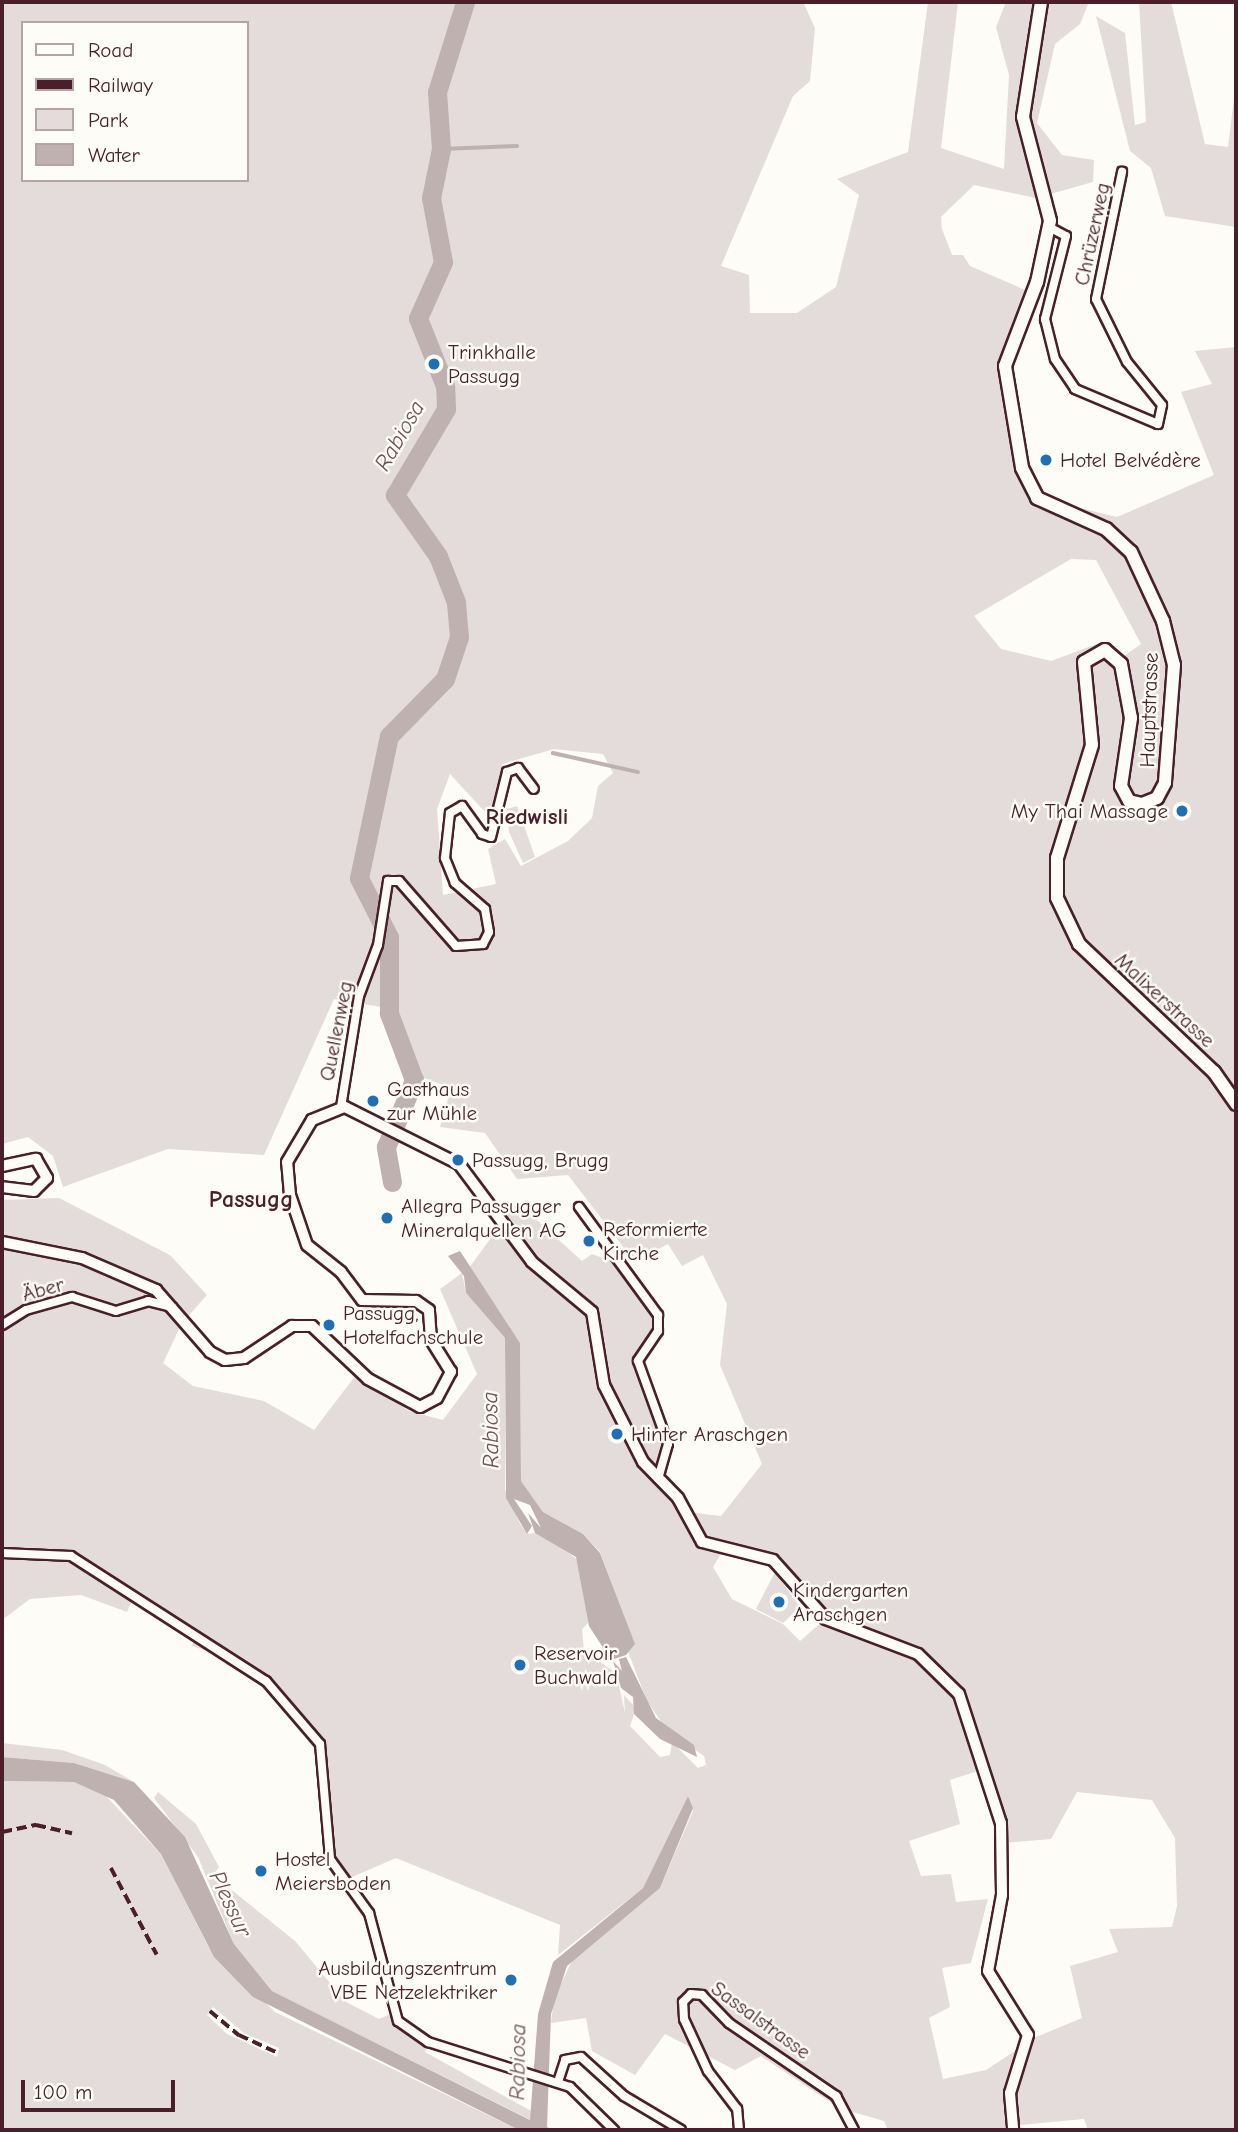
<!DOCTYPE html>
<meta charset="utf-8">
<style>
body{margin:0}
#map{position:relative;width:1238px;height:2132px;overflow:hidden;background:#fdfcf7;font-family:"Comic Neue",sans-serif}
div>[style]{position:absolute}
.green>*{inset:0;background:#e3dcda}
.water>*{inset:0;background:#c0b1b1}
.stream>*{height:3.5px;margin:-1.75px;padding:0 1.75px;transform-origin:1.75px;border-radius:1.75px;background:#c0b1b1}
.river>*{height:19px;margin:-9.5px;padding:0 9.5px;transform-origin:9.5px;border-radius:9.5px;background:#c0b1b1}
.roads{filter:drop-shadow(2px 0 #4a1f2b) drop-shadow(-2px 0 #4a1f2b) drop-shadow(0 2px #4a1f2b) drop-shadow(0 -2px #4a1f2b)}
.street>*{height:8px;margin:-4px;padding:0 4px;transform-origin:4px;border-radius:4px;background:#fdfcf7}
.secondary>*{height:10px;margin:-5px;padding:0 5px;transform-origin:5px;border-radius:5px;background:#fdfcf7}
.primary>*{height:12px;margin:-6px;padding:0 6px;transform-origin:6px;border-radius:6px;background:#fdfcf7}
.rail>*{height:3.5px;margin-top:-1.75px;transform-origin:0;background:repeating-linear-gradient(90deg,#4a1f2b 0 10px,transparent 0 15px)}
.dots>*{width:19px;height:19px;translate:-50% -50%;box-sizing:border-box;border:4px solid #fdfcf7;border-radius:50%}
span{translate:-50% -50%;white-space:nowrap;text-align:center;line-height:1.15;-webkit-text-stroke:5px #fdfcf7;paint-order:stroke}
.street-label{font-size:21px;color:#4a1f2b}
.poi-label{font-size:21px;color:#4a1f2b}
.left{translate:0 -50%;text-align:left}
.right{translate:-100% -50%;text-align:right}
.water-label{font-size:23px;color:#73525a;font-style:italic}
.neighbourhood-label{font-size:23px;color:#4a1f2b;font-weight:700}
.quarter-label{font-size:24px;color:#4a1f2b;font-weight:700}
.frame{position:absolute;inset:0;border:4px solid #4a1f2b;pointer-events:none}
.legend{position:absolute;left:21px;top:21px;width:228px;height:161px;box-sizing:border-box;background:#fdfcf7;border:2px solid #b5a4a5;margin:0;padding:9px 12px;list-style:none;font-size:21px;color:#4a1f2b}
.legend li{display:flex;align-items:center;gap:14px;height:35px}
.legend b{width:35px;border:2px solid #b5a4a5}
.scale{position:absolute;left:21px;top:2080px;width:154px;height:32px;box-sizing:border-box;border:4px solid #4a1f2b;border-top:0;padding-left:9px;font-size:21px;line-height:24px;white-space:nowrap;color:#4a1f2b;-webkit-text-stroke:5px #fdfcf7;paint-order:stroke}
</style>
<div id="map">
<div class="green">
<i style="clip-path:polygon(evenodd,2px 2px,803px 2px,815px 28px,810px 81px,793px 96px,721px 266px,749px 275px,750px 313px,797px 313px,836px 287px,859px 195px,837px 179px,908px 152px,928px 2px,958px 2px,941px 148px,1004px 169px,1009px 75px,996px 27px,1006px 2px,1089px 2px,1080px 24px,1055px 44px,1037px 123px,1062px 155px,1094px 160px,1093px 182px,1036px 198px,974px 185px,941px 217px,942px 229px,952px 255px,963px 255px,970px 266px,1039px 296px,1011px 353px,1023px 470px,1043px 499px,1117px 517px,1214px 475px,1181px 392px,1212px 384px,1195px 351px,1236px 347px,1236px 2130px,1088px 2130px,1084px 2119px,1020px 2125px,1016px 2130px,888px 2130px,884px 2121px,839px 2108px,761px 2056px,735px 2070px,665px 2034px,635px 2075px,592px 2051px,586px 2018px,551px 2023px,554px 1998px,574px 1957px,660px 1888px,693px 1811px,688px 1796px,643px 1888px,558px 1955px,560px 1925px,396px 1858px,343px 1881px,334px 1868px,323px 1753px,275px 1689px,223px 1656px,192px 1646px,197px 1632px,184px 1623px,133px 1598px,127px 1612px,81px 1595px,30px 1599px,2px 1620px,2px 1200px,59px 1198px,170px 1255px,207px 1295px,182px 1323px,163px 1363px,193px 1386px,264px 1401px,314px 1430px,356px 1375px,409px 1411px,443px 1420px,477px 1374px,440px 1289px,462px 1273px,466px 1293px,505px 1338px,505px 1490px,519px 1522px,527px 1534px,542px 1532px,579px 1561px,589px 1622px,582px 1629px,584px 1651px,616px 1673px,625px 1713px,624px 1695px,636px 1708px,630px 1726px,660px 1757px,670px 1755px,672px 1742px,698px 1768px,706px 1765px,704px 1756px,667px 1730px,647px 1701px,627px 1649px,634px 1643px,600px 1552px,583px 1534px,543px 1512px,521px 1481px,520px 1343px,469px 1268px,517px 1202px,582px 1261px,592px 1254px,616px 1263px,659px 1324px,639px 1356px,668px 1457px,659px 1479px,686px 1512px,721px 1516px,762px 1464px,720px 1365px,727px 1304px,703px 1255px,682px 1266px,668px 1244px,634px 1261px,568px 1175px,517px 1179px,485px 1133px,440px 1127px,451px 1088px,408px 1072px,381px 1007px,334px 999px,264px 1155px,168px 1149px,63px 1187px,53px 1156px,28px 1137px,2px 1144px,2px 2px,23px 23px,247px 23px,247px 180px,23px 180px,23px 23px,2px 2px,1071px 559px,1096px 560px,1141px 644px,1124px 656px,1102px 642px,1051px 661px,1001px 649px,974px 616px,1071px 559px,2px 2px,554px 749px,603px 754px,613px 773px,598px 786px,592px 818px,568px 841px,521px 866px,505px 839px,488px 849px,496px 884px,443px 895px,437px 809px,450px 774px,485px 812px,496px 808px,502px 764px,554px 749px,2px 2px,722px 1552px,784px 1568px,825px 1619px,800px 1641px,783px 1624px,732px 1599px,713px 1567px,722px 1552px,2px 2px,987px 1768px,1003px 1843px,1051px 1839px,1077px 1792px,1152px 1800px,1175px 1838px,1177px 1906px,1172px 1927px,1109px 1929px,1118px 1952px,1070px 1966px,1082px 2018px,1036px 2037px,986px 2070px,943px 2079px,929px 2018px,950px 2007px,942px 1968px,971px 1963px,988px 1899px,956px 1902px,951px 1874px,921px 1876px,909px 1841px,960px 1824px,950px 1780px,987px 1768px)"></i>
<i style="clip-path:polygon(1139px 2px,1171px 2px,1205px 144px,1228px 147px,1236px 82px,1236px 227px,1165px 216px,1151px 168px,1130px 151px,1096px 16px,1125px 33px,1135px 125px,1146px 122px)"></i>
<i style="clip-path:polygon(517px 806px,535px 857px,523px 863px,509px 832px,507px 809px)"></i>
<i style="clip-path:polygon(775px 1572px,800px 1607px,783px 1623px,756px 1609px)"></i>
<i style="clip-path:polygon(2px 1743px,62px 1750px,105px 1765px,134px 1782px,74px 1763px,2px 1757px)"></i>
<i style="clip-path:polygon(evenodd,2px 1781px,74px 1782px,102px 1792px,161px 1854px,209px 1948px,275px 2012px,519px 2130px,2px 2130px,2px 1781px,213px 2007px,244px 2033px,279px 2048px,277px 2057px,227px 2034px,207px 2015px,213px 2007px)"></i>
<i style="clip-path:polygon(158px 1792px,196px 1824px,219px 1867px,213px 1875px,295px 1941px,346px 2002px,379px 2019px,393px 2013px,428px 2042px,425px 2052px,533px 2112px,531px 2120px,272px 1991px,234px 1944px,198px 1857px,154px 1798px)"></i>
</div>
<div class="water">
<i style="clip-path:polygon(460px 1251px,520px 1343px,521px 1481px,543px 1512px,583px 1534px,600px 1553px,635px 1644px,626px 1655px,611px 1660px,589px 1626px,576px 1557px,535px 1533px,528px 1513px,541px 1528px,530px 1505px,514px 1499px,532px 1526px,527px 1534px,506px 1498px,505px 1338px,466px 1293px,464px 1276px,448px 1256px)"></i>
<i style="clip-path:polygon(626px 1657px,656px 1718px,694px 1745px,697px 1757px,660px 1739px,634px 1714px,633px 1697px,621px 1688px,613px 1661px,622px 1671px,619px 1659px)"></i>
<i style="clip-path:polygon(2px 1757px,74px 1763px,134px 1782px,185px 1837px,234px 1944px,272px 1991px,530px 2120px,538px 2014px,553px 1962px,643px 1888px,688px 1796px,693px 1808px,660px 1888px,567px 1966px,551px 2014px,547px 2127px,553px 2130px,519px 2130px,253px 1997px,214px 1957px,161px 1854px,114px 1800px,74px 1782px,2px 1781px)"></i>
</div>
<div class="stream">
<i style="left:441px;top:149px;width:76px;rotate:-2.3deg"></i>
<i style="left:553px;top:753px;width:87px;rotate:12.6deg"></i>
</div>
<div class="river">
<i style="left:392px;top:1182px;width:36px;rotate:-100deg"></i>
<i style="left:386px;top:1147px;width:73px;rotate:-67.3deg"></i>
<i style="left:414px;top:1080px;width:72px;rotate:-110.5deg"></i>
<i style="left:389px;top:1013px;width:76px;rotate:-90deg"></i>
<i style="left:389px;top:937px;width:66px;rotate:-117deg"></i>
<i style="left:359px;top:878px;width:145px;rotate:-78.1deg"></i>
<i style="left:389px;top:736px;width:80px;rotate:-45.5deg"></i>
<i style="left:445px;top:679px;width:44px;rotate:-71.6deg"></i>
<i style="left:459px;top:637px;width:35px;rotate:-95deg"></i>
<i style="left:456px;top:602px;width:49px;rotate:-111.4deg"></i>
<i style="left:438px;top:556px;width:75px;rotate:-125.2deg"></i>
<i style="left:395px;top:495px;width:100px;rotate:-59.3deg"></i>
<i style="left:446px;top:409px;width:23px;rotate:-92deg"></i>
<i style="left:445px;top:386px;width:73px;rotate:-111.7deg"></i>
<i style="left:418px;top:318px;width:61px;rotate:-65.9deg"></i>
<i style="left:443px;top:262px;width:65px;rotate:-100.6deg"></i>
<i style="left:431px;top:198px;width:50px;rotate:-78.5deg"></i>
<i style="left:441px;top:149px;width:57px;rotate:-94deg"></i>
<i style="left:437px;top:92px;width:94px;rotate:-72.7deg"></i>
</div>
<div class="roads">
<div class="street">
<i style="left:1049px;top:227px;width:19px;rotate:28deg"></i>
<i style="left:1066px;top:236px;width:86px;rotate:104.2deg"></i>
<i style="left:1045px;top:319px;width:41px;rotate:76deg"></i>
<i style="left:1055px;top:359px;width:36px;rotate:56deg"></i>
<i style="left:1075px;top:389px;width:90px;rotate:22.9deg"></i>
<i style="left:1158px;top:424px;width:19px;rotate:-78deg"></i>
<i style="left:1162px;top:405px;width:55px;rotate:-129.1deg"></i>
<i style="left:1127px;top:362px;width:70px;rotate:-116.2deg"></i>
<i style="left:1096px;top:299px;width:130px;rotate:-78.4deg"></i>
<i style="left:341px;top:1107px;width:112px;rotate:-80.8deg"></i>
<i style="left:359px;top:996px;width:54px;rotate:-69.6deg"></i>
<i style="left:378px;top:945px;width:65px;rotate:-81.1deg"></i>
<i style="left:388px;top:881px;width:11px"></i>
<i style="left:399px;top:881px;width:86px;rotate:48.8deg"></i>
<i style="left:456px;top:946px;width:27px;rotate:-4deg"></i>
<i style="left:483px;top:944px;width:13px;rotate:-63deg"></i>
<i style="left:489px;top:932px;width:23px;rotate:-100deg"></i>
<i style="left:485px;top:909px;width:40px;rotate:-139deg"></i>
<i style="left:455px;top:883px;width:27px;rotate:-112deg"></i>
<i style="left:445px;top:858px;width:45px;rotate:-83.7deg"></i>
<i style="left:450px;top:813px;width:14px;rotate:-30deg"></i>
<i style="left:462px;top:806px;width:34px;rotate:54deg"></i>
<i style="left:482px;top:834px;width:9px;rotate:18deg"></i>
<i style="left:491px;top:837px;width:67px;rotate:-76.2deg"></i>
<i style="left:507px;top:772px;width:12px;rotate:-20deg"></i>
<i style="left:518px;top:768px;width:26px;rotate:53deg"></i>
<i style="left:579px;top:1207px;width:134px;rotate:53.8deg"></i>
<i style="left:658px;top:1315px;width:16px;rotate:90deg"></i>
<i style="left:658px;top:1331px;width:36px;rotate:124deg"></i>
<i style="left:638px;top:1361px;width:88px;rotate:70.1deg"></i>
<i style="left:668px;top:1444px;width:36px;rotate:106deg"></i>
<i style="left:2px;top:1325px;width:28px;rotate:-32deg"></i>
<i style="left:26px;top:1310px;width:48px;rotate:-15.8deg"></i>
<i style="left:72px;top:1297px;width:46px;rotate:17.7deg"></i>
<i style="left:116px;top:1311px;width:34px;rotate:-17deg"></i>
<i style="left:148px;top:1301px;width:25px;rotate:14deg"></i>
<i style="left:2px;top:1553px;width:69px;rotate:2.5deg"></i>
<i style="left:71px;top:1556px;width:232px;rotate:32.7deg"></i>
<i style="left:266px;top:1681px;width:83px;rotate:49.4deg"></i>
<i style="left:320px;top:1744px;width:115px;rotate:85deg"></i>
<i style="left:330px;top:1859px;width:67px;rotate:54.2deg"></i>
<i style="left:369px;top:1913px;width:112px;rotate:75deg"></i>
<i style="left:398px;top:2021px;width:37px;rotate:35deg"></i>
<i style="left:428px;top:2042px;width:149px;rotate:17.6deg"></i>
<i style="left:570px;top:2087px;width:62px;rotate:44.3deg"></i>
<i style="left:558px;top:2082px;width:23px;rotate:-72deg"></i>
<i style="left:565px;top:2060px;width:16px;rotate:-11deg"></i>
<i style="left:581px;top:2057px;width:58px;rotate:42.2deg"></i>
<i style="left:624px;top:2096px;width:66px;rotate:30.8deg"></i>
<i style="left:739px;top:2130px;width:21px;rotate:-95deg"></i>
<i style="left:737px;top:2109px;width:48px;rotate:-127.3deg"></i>
<i style="left:708px;top:2071px;width:57px;rotate:-114.8deg"></i>
<i style="left:684px;top:2019px;width:17px;rotate:-93deg"></i>
<i style="left:683px;top:2002px;width:11px;rotate:-45deg"></i>
<i style="left:691px;top:1994px;width:11px;rotate:5deg"></i>
<i style="left:702px;top:1995px;width:39px;rotate:46deg"></i>
<i style="left:729px;top:2023px;width:130px;rotate:34.3deg"></i>
<i style="left:836px;top:2096px;width:38px;rotate:62deg"></i>
</div>
<div class="secondary">
<i style="left:2px;top:1166px;width:35px;rotate:-12deg"></i>
<i style="left:36px;top:1159px;width:22px;rotate:60deg"></i>
<i style="left:47px;top:1178px;width:18px;rotate:135deg"></i>
<i style="left:34px;top:1191px;width:32px;rotate:-173deg"></i>
<i style="left:2px;top:1242px;width:82px;rotate:11.3deg"></i>
<i style="left:82px;top:1258px;width:81px;rotate:23.4deg"></i>
<i style="left:156px;top:1290px;width:82px;rotate:48.9deg"></i>
<i style="left:210px;top:1352px;width:17px;rotate:28deg"></i>
<i style="left:225px;top:1360px;width:19px;rotate:-6deg"></i>
<i style="left:244px;top:1358px;width:58px;rotate:-33.7deg"></i>
<i style="left:292px;top:1326px;width:20px"></i>
<i style="left:312px;top:1326px;width:77px;rotate:43.4deg"></i>
<i style="left:368px;top:1379px;width:59px;rotate:28.3deg"></i>
<i style="left:420px;top:1407px;width:19px;rotate:-28deg"></i>
<i style="left:437px;top:1398px;width:30px;rotate:-62deg"></i>
<i style="left:451px;top:1372px;width:38px;rotate:-122deg"></i>
<i style="left:431px;top:1340px;width:30px;rotate:-94deg"></i>
<i style="left:429px;top:1310px;width:16px;rotate:-145deg"></i>
<i style="left:416px;top:1301px;width:54px;rotate:-178.9deg"></i>
<i style="left:362px;top:1300px;width:35px;rotate:-127deg"></i>
<i style="left:341px;top:1272px;width:43px;rotate:-141.5deg"></i>
<i style="left:307px;top:1245px;width:53px;rotate:-108.8deg"></i>
<i style="left:290px;top:1195px;width:33px;rotate:-95deg"></i>
<i style="left:287px;top:1162px;width:49px;rotate:-59.2deg"></i>
<i style="left:312px;top:1120px;width:35px;rotate:-22deg"></i>
<i style="left:345px;top:1107px;width:127px;rotate:26.6deg"></i>
<i style="left:459px;top:1164px;width:122px;rotate:53.3deg"></i>
<i style="left:532px;top:1262px;width:78px;rotate:39.8deg"></i>
<i style="left:592px;top:1312px;width:74px;rotate:80.7deg"></i>
<i style="left:604px;top:1385px;width:86px;rotate:63.1deg"></i>
<i style="left:643px;top:1462px;width:50px;rotate:45.8deg"></i>
<i style="left:678px;top:1498px;width:50px;rotate:61.4deg"></i>
<i style="left:702px;top:1542px;width:73px;rotate:14.2deg"></i>
<i style="left:773px;top:1560px;width:79px;rotate:48.1deg"></i>
<i style="left:826px;top:1619px;width:98px;rotate:20.8deg"></i>
<i style="left:918px;top:1654px;width:57px;rotate:44.3deg"></i>
<i style="left:959px;top:1694px;width:136px;rotate:72deg"></i>
<i style="left:1001px;top:1823px;width:72px;rotate:89.2deg"></i>
<i style="left:1002px;top:1895px;width:77px;rotate:100.4deg"></i>
<i style="left:988px;top:1971px;width:75px;rotate:58deg"></i>
<i style="left:1028px;top:2035px;width:61px;rotate:107.2deg"></i>
<i style="left:1010px;top:2093px;width:37px;rotate:85deg"></i>
</div>
<div class="primary">
<i style="left:1041px;top:2px;width:116px;rotate:98.9deg"></i>
<i style="left:1023px;top:117px;width:107px;rotate:75.4deg"></i>
<i style="left:1050px;top:221px;width:62px;rotate:102deg"></i>
<i style="left:1037px;top:282px;width:90px;rotate:110.9deg"></i>
<i style="left:1005px;top:366px;width:103px;rotate:80.5deg"></i>
<i style="left:1022px;top:468px;width:34px;rotate:63deg"></i>
<i style="left:1037px;top:498px;width:76px;rotate:24.2deg"></i>
<i style="left:1106px;top:529px;width:34px;rotate:43deg"></i>
<i style="left:1131px;top:552px;width:76px;rotate:65.1deg"></i>
<i style="left:1163px;top:621px;width:45px;rotate:76deg"></i>
<i style="left:1174px;top:665px;width:118px;rotate:94.4deg"></i>
<i style="left:1165px;top:783px;width:17px;rotate:118deg"></i>
<i style="left:1157px;top:798px;width:16px;rotate:158deg"></i>
<i style="left:1142px;top:804px;width:13px;rotate:-167deg"></i>
<i style="left:1129px;top:801px;width:17px;rotate:-118deg"></i>
<i style="left:1121px;top:786px;width:69px;rotate:-81.6deg"></i>
<i style="left:1131px;top:718px;width:55px;rotate:-100.5deg"></i>
<i style="left:1121px;top:664px;width:21px;rotate:-139deg"></i>
<i style="left:1105px;top:650px;width:24px;rotate:150deg"></i>
<i style="left:1084px;top:662px;width:83px;rotate:84.5deg"></i>
<i style="left:1092px;top:745px;width:118px;rotate:107.2deg"></i>
<i style="left:1057px;top:858px;width:40px;rotate:90deg"></i>
<i style="left:1057px;top:898px;width:51px;rotate:64.4deg"></i>
<i style="left:1079px;top:944px;width:186px;rotate:43.5deg"></i>
<i style="left:1214px;top:1072px;width:39px;rotate:55deg"></i>
</div>
</div>
<div class="rail">
<i style="left:2px;top:1832px;width:35px;rotate:-12deg"></i>
<i style="left:36px;top:1825px;width:37px;rotate:13deg"></i>
<i style="left:111px;top:1868px;width:98px;rotate:62.1deg"></i>
<i style="left:210px;top:2011px;width:38px;rotate:40deg"></i>
<i style="left:239px;top:2035px;width:43px;rotate:24.8deg"></i>
</div>
<div class="dots">
<i style="left:434px;top:364px;background:#1f6fb2"></i>
<i style="left:1046px;top:460px;background:#1f6fb2"></i>
<i style="left:1182px;top:811px;background:#1f6fb2"></i>
<i style="left:373px;top:1101px;background:#1f6fb2"></i>
<i style="left:458px;top:1160px;background:#1f6fb2"></i>
<i style="left:387px;top:1218px;background:#1f6fb2"></i>
<i style="left:589px;top:1241px;background:#1f6fb2"></i>
<i style="left:329px;top:1325px;background:#1f6fb2"></i>
<i style="left:617px;top:1434px;background:#1f6fb2"></i>
<i style="left:779px;top:1602px;background:#1f6fb2"></i>
<i style="left:520px;top:1665px;background:#1f6fb2"></i>
<i style="left:261px;top:1871px;background:#1f6fb2"></i>
<i style="left:511px;top:1980px;background:#1f6fb2"></i>
</div>
<div class="street-label">
<span style="left:1092px;top:234px;rotate:-78deg">Chrüzerweg</span>
<span style="left:1149px;top:710px;rotate:-88deg">Hauptstrasse</span>
<span style="left:1165px;top:1000px;rotate:43deg">Malixerstrasse</span>
<span style="left:336px;top:1031px;rotate:-79deg">Quellenweg</span>
<span style="left:43px;top:1289px;rotate:-15deg">Äber</span>
<span style="left:761px;top:2020px;rotate:36deg">Sassalstrasse</span>
</div>
<div class="poi-label">
<span class="left" style="left:448px;top:364px">Trinkhalle<br>Passugg</span>
<span class="left" style="left:1060px;top:460px">Hotel Belvédère</span>
<span class="right" style="left:1168px;top:811px">My Thai Massage</span>
<span class="left" style="left:387px;top:1101px">Gasthaus<br>zur Mühle</span>
<span class="left" style="left:472px;top:1160px">Passugg, Brugg</span>
<span class="left" style="left:401px;top:1218px">Allegra Passugger<br>Mineralquellen AG</span>
<span class="left" style="left:603px;top:1241px">Reformierte<br>Kirche</span>
<span class="left" style="left:343px;top:1325px">Passugg,<br>Hotelfachschule</span>
<span class="left" style="left:631px;top:1434px">Hinter Araschgen</span>
<span class="left" style="left:793px;top:1602px">Kindergarten<br>Araschgen</span>
<span class="left" style="left:534px;top:1665px">Reservoir<br>Buchwald</span>
<span class="left" style="left:275px;top:1871px">Hostel<br>Meiersboden</span>
<span class="right" style="left:497px;top:1980px">Ausbildungszentrum<br>VBE Netzelektriker</span>
</div>
<div class="water-label">
<span style="left:400px;top:436px;rotate:-60deg">Rabiosa</span>
<span style="left:491px;top:1430px;rotate:-91deg">Rabiosa</span>
<span style="left:230px;top:1904px;rotate:65deg">Plessur</span>
<span style="left:518px;top:2062px;rotate:-89deg">Rabiosa</span>
</div>
<div class="neighbourhood-label">
<span style="left:527px;top:817px">Riedwisli</span>
</div>
<div class="quarter-label">
<span style="left:251px;top:1200px">Passugg</span>
</div>
<div class="frame"></div>
<ul class="legend">
<li><b style="height:9px;background:#fdfcf7"></b>Road</li>
<li><b style="height:9px;background:#4a1f2b"></b>Railway</li>
<li><b style="height:19px;background:#e3dcda"></b>Park</li>
<li><b style="height:19px;background:#c0b1b1"></b>Water</li>
</ul>
<div class="scale">100 m</div>
</div>
